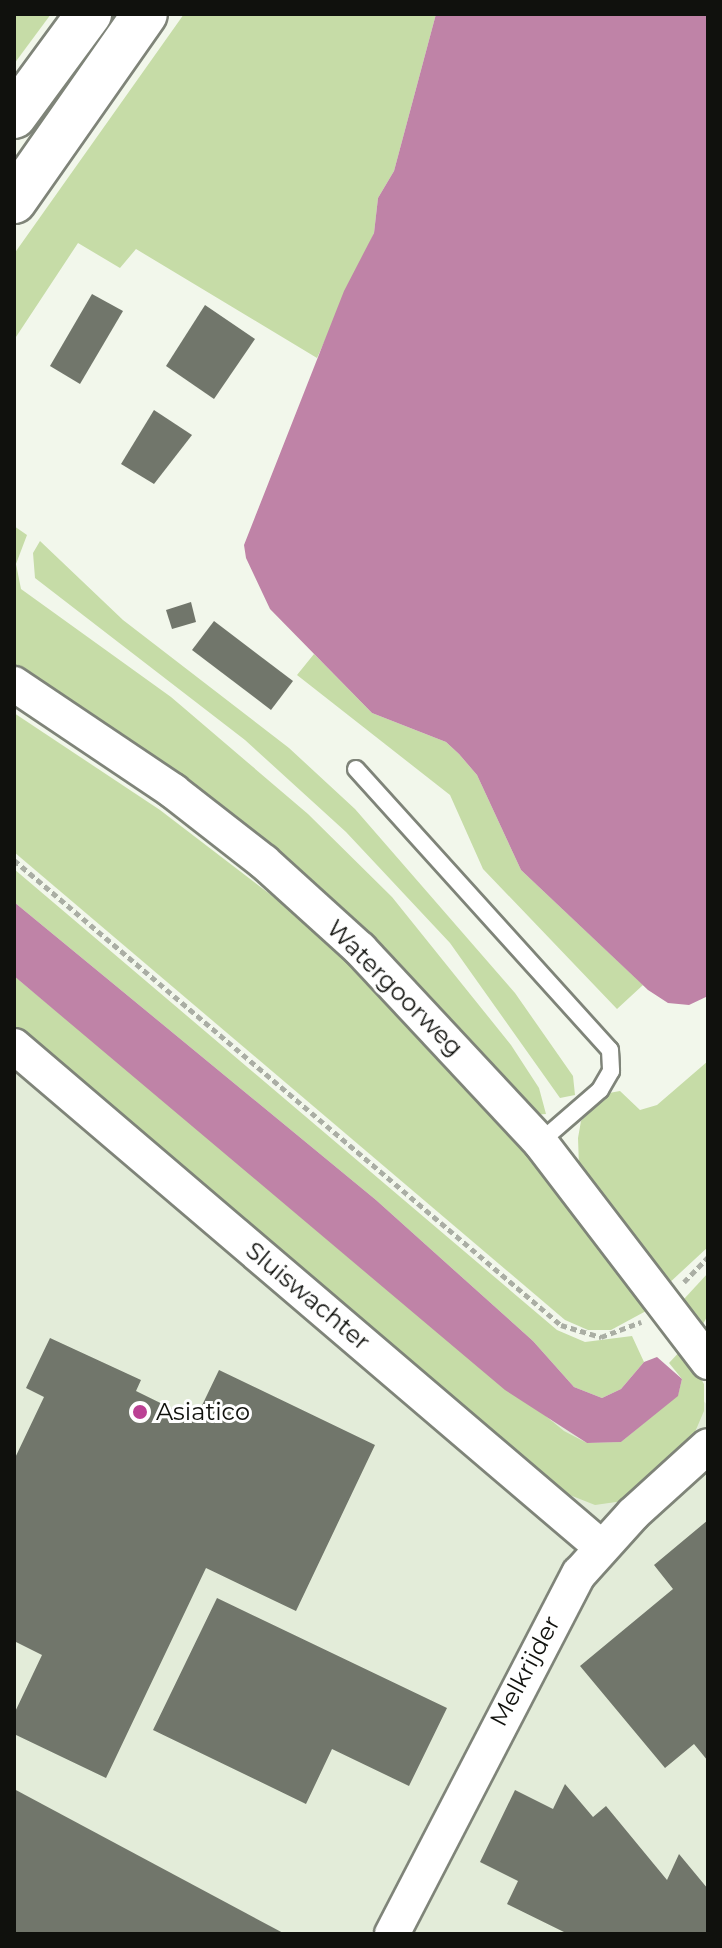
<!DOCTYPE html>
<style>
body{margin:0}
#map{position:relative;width:722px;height:1948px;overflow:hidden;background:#f2f7eb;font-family:Montserrat,sans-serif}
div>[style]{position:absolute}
.built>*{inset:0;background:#e3ecd9}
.green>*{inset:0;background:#c6dca7}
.water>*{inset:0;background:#bf83a7}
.building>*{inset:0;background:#71766b}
.path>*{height:5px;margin-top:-2.5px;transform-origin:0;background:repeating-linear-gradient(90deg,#aaaea4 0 6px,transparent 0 10px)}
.roads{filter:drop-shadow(2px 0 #7f8479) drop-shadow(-2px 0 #7f8479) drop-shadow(0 2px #7f8479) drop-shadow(0 -2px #7f8479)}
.lane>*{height:16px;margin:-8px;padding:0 8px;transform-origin:8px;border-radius:8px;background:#fff}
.street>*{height:34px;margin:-17px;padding:0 17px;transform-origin:17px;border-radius:17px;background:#fff}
.highway>*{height:44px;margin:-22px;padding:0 22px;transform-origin:22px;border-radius:22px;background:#fff}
.dots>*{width:22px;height:22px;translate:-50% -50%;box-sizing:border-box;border:4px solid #fff;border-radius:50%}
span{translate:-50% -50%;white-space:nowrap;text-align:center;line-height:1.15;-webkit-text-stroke:6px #fff;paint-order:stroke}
.street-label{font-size:24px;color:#10110d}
.poi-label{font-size:24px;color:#10110d}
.left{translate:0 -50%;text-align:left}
.frame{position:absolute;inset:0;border:16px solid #10110d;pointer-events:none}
</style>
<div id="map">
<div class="built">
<i style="clip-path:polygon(14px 1006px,531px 1425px,694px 1390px,708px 1406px,708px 1934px,14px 1934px)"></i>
</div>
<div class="green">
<i style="clip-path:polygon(14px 14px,51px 14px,14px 64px)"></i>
<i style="clip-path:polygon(184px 14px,436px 14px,394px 171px,378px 198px,374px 233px,317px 358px,136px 249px,120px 268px,78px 243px,14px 340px,14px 254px)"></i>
<i style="clip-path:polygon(14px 526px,27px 535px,16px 564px,21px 589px,171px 697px,308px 814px,392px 897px,511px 1045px,539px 1088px,546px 1114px,533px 1115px,444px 1022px,14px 672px)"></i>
<i style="clip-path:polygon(40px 541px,123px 620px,289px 748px,355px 809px,515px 993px,573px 1076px,575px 1095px,560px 1098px,450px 943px,346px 832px,245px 740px,35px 578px,33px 553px)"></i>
<i style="clip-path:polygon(314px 654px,372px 713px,446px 742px,459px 754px,477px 775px,521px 870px,643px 985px,617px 1009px,483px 869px,450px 795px,297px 675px)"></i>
<i style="clip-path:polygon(14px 713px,160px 810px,347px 953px,452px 1055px,647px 1305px,646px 1311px,611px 1330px,588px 1330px,565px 1320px,14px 852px)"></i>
<i style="clip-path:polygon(14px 869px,557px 1330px,585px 1342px,632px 1336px,644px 1362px,621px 1389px,602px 1398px,574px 1387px,533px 1341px,376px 1200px,14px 902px)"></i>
<i style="clip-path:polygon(14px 976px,564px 1431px,587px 1443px,621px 1442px,678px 1395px,682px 1379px,669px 1363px,683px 1348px,704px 1384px,704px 1411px,689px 1446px,623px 1501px,595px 1505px,557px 1490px,14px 1029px)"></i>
<i style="clip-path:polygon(708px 1061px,708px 1247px,667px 1285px,579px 1167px,578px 1138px,581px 1121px,609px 1093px,620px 1091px,640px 1110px,657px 1105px)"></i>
<i style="clip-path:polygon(708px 1273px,708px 1315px,703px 1324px,684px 1299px)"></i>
</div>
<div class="water">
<i style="clip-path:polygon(436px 14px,708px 14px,708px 996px,689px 1005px,668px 1003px,648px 990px,521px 870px,477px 775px,459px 754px,446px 742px,372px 713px,270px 609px,246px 558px,244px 545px,344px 291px,374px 233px,378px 198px,394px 171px)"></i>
<i style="clip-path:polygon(14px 902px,376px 1200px,533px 1341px,574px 1387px,602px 1398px,621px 1389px,644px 1362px,657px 1357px,682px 1379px,678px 1396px,621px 1442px,587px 1443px,505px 1390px,14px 976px)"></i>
</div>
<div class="building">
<i style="clip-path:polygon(92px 294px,123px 311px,80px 384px,50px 366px)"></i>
<i style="clip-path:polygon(205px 305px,255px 339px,214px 399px,166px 366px)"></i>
<i style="clip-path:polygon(154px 410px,192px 435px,154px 484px,121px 464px)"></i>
<i style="clip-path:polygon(191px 602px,196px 622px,172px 629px,166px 610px)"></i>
<i style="clip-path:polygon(214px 621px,293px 681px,271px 710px,192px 650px)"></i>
<i style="clip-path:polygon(50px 1338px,141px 1380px,136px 1391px,195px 1420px,219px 1370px,375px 1445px,296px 1611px,206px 1568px,106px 1778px,14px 1734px,14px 1714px,42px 1655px,14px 1641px,14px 1460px,44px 1397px,26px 1388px)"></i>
<i style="clip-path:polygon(708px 1520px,708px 1761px,694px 1744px,665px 1768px,580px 1666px,673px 1589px,654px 1565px)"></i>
<i style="clip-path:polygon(217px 1598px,447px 1708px,409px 1786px,332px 1749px,306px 1804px,153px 1730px)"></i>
<i style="clip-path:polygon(565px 1784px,593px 1817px,606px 1806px,667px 1880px,679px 1854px,708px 1889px,708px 1934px,568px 1934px,507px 1904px,518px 1881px,480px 1862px,515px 1790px,553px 1809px)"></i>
<i style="clip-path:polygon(14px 1789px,285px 1934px,14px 1934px)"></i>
</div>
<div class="path">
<i style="left:14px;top:860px;width:718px;rotate:40.37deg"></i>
<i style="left:561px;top:1325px;width:42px;rotate:16.7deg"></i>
<i style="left:601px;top:1337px;width:43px;rotate:-20.6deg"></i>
<i style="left:684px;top:1282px;width:35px;rotate:-46deg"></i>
</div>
<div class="roads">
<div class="lane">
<i style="left:356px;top:769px;width:379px;rotate:47.9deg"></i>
<i style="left:610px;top:1050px;width:21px;rotate:87deg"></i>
<i style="left:611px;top:1071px;width:22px;rotate:120deg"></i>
<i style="left:600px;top:1090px;width:79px;rotate:139.1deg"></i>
</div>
<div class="street">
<i style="left:14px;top:684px;width:192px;rotate:33.9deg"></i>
<i style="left:173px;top:791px;width:115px;rotate:38deg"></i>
<i style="left:264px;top:862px;width:130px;rotate:42.2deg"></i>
<i style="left:360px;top:949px;width:264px;rotate:47deg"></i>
<i style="left:540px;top:1142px;width:277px;rotate:52.6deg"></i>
<i style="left:14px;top:1046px;width:772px;rotate:40.48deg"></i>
<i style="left:392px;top:1934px;width:406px;rotate:-62.6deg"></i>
<i style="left:579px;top:1574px;width:81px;rotate:-48deg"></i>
<i style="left:633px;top:1514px;width:101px;rotate:-42.2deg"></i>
</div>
<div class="highway">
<i style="left:14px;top:116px;width:127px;rotate:-53.7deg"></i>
<i style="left:14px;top:201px;width:228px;rotate:-55deg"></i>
</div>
</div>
<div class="dots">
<i style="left:140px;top:1412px;background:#bb4194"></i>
</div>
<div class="street-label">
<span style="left:395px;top:988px;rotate:45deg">Watergoorweg</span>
<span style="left:308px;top:1296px;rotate:40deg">Sluiswachter</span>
<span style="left:525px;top:1671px;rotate:-62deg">Melkrijder</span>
</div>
<div class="poi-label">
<span class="left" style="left:156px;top:1412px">Asiatico</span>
</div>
<div class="frame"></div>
</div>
